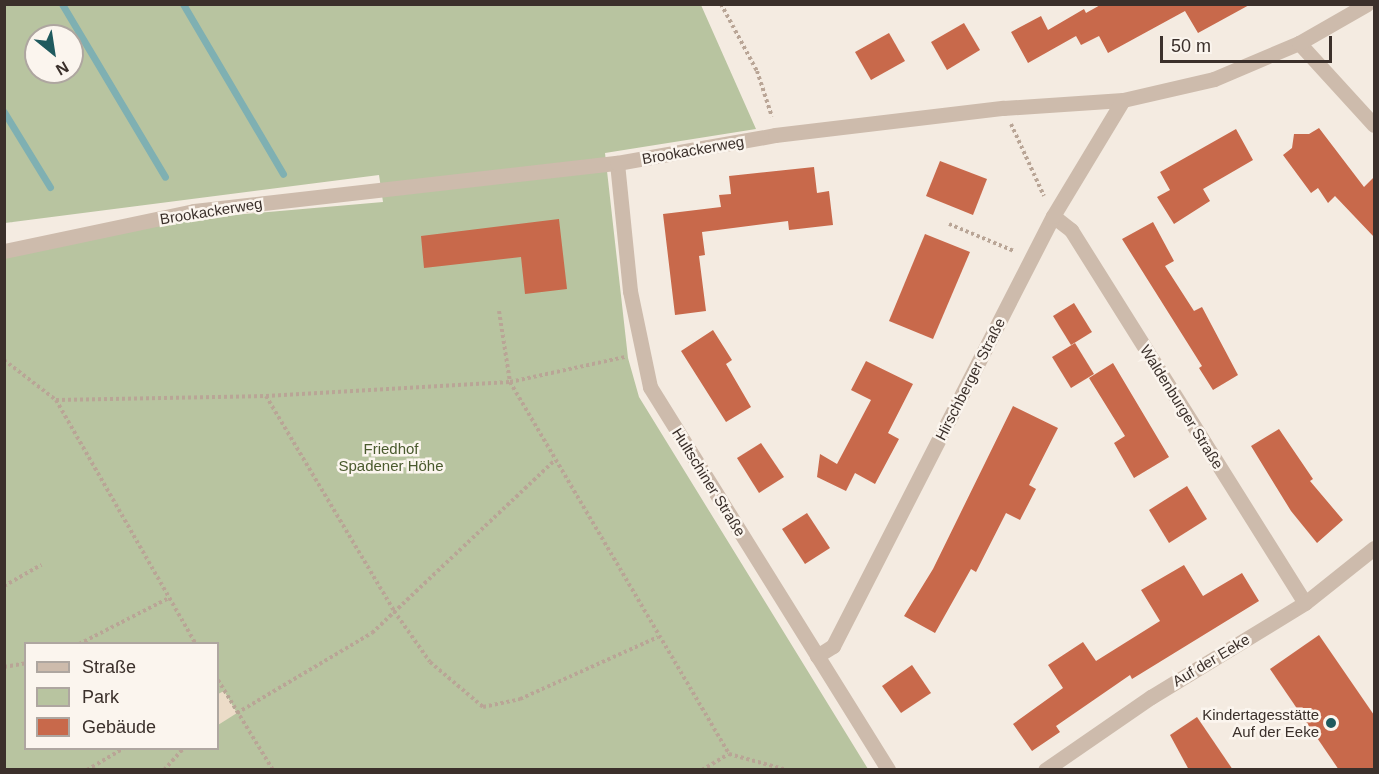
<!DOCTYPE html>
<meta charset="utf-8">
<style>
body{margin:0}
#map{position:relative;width:1379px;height:774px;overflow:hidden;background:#f4ebe1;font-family:Arial,sans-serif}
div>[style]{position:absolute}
.green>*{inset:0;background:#b8c4a0}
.plaza>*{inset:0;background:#ecdcc8}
.stream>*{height:7px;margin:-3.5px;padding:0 3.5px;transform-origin:3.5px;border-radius:3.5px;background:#7fb0b2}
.building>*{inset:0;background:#c8694b}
.path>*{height:4px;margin-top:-2px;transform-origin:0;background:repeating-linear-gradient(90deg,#b9a596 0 3px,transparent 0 6px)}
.minor>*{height:15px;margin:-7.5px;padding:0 7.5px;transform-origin:7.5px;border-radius:7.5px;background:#cdbbac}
.dots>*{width:16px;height:16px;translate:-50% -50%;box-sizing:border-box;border:3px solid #fbf5ee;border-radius:50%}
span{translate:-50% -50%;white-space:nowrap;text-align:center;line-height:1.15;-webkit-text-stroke:5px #fbf5ee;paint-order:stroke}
.street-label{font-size:15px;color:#3b302b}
.park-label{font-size:15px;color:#4a5a2e}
.poi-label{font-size:15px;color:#3b302b}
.right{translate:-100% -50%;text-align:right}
.frame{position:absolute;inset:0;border:6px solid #3b302b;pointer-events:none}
.legend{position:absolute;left:24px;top:642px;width:195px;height:108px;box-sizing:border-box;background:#fbf5ee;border:2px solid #aea6a0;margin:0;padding:8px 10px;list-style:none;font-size:18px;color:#3b302b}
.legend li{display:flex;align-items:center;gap:12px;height:30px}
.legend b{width:30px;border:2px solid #aea6a0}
.north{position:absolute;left:24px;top:24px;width:60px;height:60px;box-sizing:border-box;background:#fbf5ee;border:2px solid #aea6a0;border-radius:50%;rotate:150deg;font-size:16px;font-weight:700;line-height:24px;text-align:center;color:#3b302b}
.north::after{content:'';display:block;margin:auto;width:21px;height:27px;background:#1f5a5e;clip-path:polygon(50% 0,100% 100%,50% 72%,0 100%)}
.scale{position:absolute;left:1160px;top:36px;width:172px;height:27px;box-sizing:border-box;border:3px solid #3b302b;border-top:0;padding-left:8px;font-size:18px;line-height:21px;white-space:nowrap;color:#3b302b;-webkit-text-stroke:4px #fbf5ee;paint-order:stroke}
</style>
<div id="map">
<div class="green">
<i style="clip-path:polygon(evenodd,5px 5px,701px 5px,756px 129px,605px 153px,628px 358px,639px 397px,868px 769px,5px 770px,5px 257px,187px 219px,383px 202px,379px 175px,5px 223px,5px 5px,36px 36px,72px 36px,72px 72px,36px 72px,36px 36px,5px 5px,26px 644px,218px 644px,218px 748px,26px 748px,26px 644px)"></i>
</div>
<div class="plaza">
<i style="clip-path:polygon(224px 691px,237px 713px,218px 725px,218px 694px)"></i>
</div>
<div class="stream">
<i style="left:62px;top:4px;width:201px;rotate:59.2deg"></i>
<i style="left:183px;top:4px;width:197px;rotate:59.5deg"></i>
<i style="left:4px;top:112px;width:88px;rotate:58.5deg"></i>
</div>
<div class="building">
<i style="clip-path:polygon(1102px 4px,1251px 4px,1198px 33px,1185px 11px,1108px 53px,1099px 36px,1081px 45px,1076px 36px,1028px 63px,1011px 32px,1041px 16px,1048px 30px,1084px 9px,1086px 13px)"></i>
<i style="clip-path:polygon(964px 23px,980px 50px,947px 70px,931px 42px)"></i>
<i style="clip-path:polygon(889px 33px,905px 61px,871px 80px,855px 52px)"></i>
<i style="clip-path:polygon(1319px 128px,1364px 187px,1374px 177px,1374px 237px,1335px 196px,1328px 203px,1318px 188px,1311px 193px,1283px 155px,1292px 148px,1294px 134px,1309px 134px)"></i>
<i style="clip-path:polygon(1236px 129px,1253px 160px,1203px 189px,1210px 201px,1174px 224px,1157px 197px,1170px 190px,1160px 172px)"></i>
<i style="clip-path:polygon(940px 161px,987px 179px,973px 215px,926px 196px)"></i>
<i style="clip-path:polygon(814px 167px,817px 193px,829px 191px,833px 225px,789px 230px,788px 221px,702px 232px,705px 255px,699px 256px,706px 311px,675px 315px,663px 214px,721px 207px,719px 195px,731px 194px,729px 176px)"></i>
<i style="clip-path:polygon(559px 219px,567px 289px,525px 294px,521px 257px,424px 268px,421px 236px)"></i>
<i style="clip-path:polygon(1153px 222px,1174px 261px,1165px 266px,1194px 311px,1202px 307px,1238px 375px,1213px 390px,1199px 368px,1202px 366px,1122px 239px)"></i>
<i style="clip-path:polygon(925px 234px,970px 252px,933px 339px,889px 321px)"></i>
<i style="clip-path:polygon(1074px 303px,1092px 332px,1071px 345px,1053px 316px)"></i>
<i style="clip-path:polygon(713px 330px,732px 360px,726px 364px,751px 407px,726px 422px,681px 351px)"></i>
<i style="clip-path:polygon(1075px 343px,1094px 374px,1071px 388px,1052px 357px)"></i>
<i style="clip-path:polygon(866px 361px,913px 384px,888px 433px,899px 439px,875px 484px,855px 473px,846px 491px,817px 477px,820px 454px,837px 464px,871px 400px,851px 390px)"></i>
<i style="clip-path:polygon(1113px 363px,1169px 457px,1134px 478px,1114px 443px,1125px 436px,1089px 378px)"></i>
<i style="clip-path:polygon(1013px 406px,1058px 428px,1029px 485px,1036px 489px,1020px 520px,1006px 513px,976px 572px,971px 569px,935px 633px,904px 616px,933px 569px)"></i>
<i style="clip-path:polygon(1279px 429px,1313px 479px,1310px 481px,1343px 520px,1317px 543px,1291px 511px,1251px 446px)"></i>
<i style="clip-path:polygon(761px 443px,784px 477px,759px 493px,737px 458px)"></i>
<i style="clip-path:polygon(1187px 486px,1207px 519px,1169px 543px,1149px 510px)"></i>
<i style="clip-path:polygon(807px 513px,830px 548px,805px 564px,782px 529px)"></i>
<i style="clip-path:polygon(1184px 565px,1203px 596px,1242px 573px,1259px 601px,1132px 679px,1130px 675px,1056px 726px,1060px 732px,1032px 751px,1013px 724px,1063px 688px,1048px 665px,1083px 642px,1096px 661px,1160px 621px,1141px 590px)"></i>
<i style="clip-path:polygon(1319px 635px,1374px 715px,1374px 770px,1339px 770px,1270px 669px)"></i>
<i style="clip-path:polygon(912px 665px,931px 693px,901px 713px,882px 686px)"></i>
<i style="clip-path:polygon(1197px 717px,1233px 770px,1189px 770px,1170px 735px)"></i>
</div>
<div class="path">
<i style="left:721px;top:4px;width:76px;rotate:61.8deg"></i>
<i style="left:757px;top:71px;width:48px;rotate:71.9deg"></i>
<i style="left:1011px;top:124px;width:79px;rotate:65.4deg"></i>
<i style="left:949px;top:224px;width:70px;rotate:22.6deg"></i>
<i style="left:499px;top:311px;width:72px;rotate:81.2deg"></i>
<i style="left:510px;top:382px;width:432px;rotate:59.5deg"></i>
<i style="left:729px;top:754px;width:60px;rotate:15.4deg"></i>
<i style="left:4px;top:360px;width:66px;rotate:37.6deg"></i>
<i style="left:56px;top:400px;width:281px;rotate:60.2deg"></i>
<i style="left:266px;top:396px;width:250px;rotate:59.2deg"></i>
<i style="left:394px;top:611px;width:62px;rotate:54.8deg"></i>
<i style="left:430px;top:662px;width:70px;rotate:40.3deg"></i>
<i style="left:483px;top:707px;width:38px;rotate:-12deg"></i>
<i style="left:520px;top:699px;width:151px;rotate:-24.2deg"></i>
<i style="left:56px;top:400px;width:210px;rotate:-1.1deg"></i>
<i style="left:266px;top:396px;width:244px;rotate:-3.3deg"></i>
<i style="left:510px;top:382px;width:118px;rotate:-12.3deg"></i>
<i style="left:4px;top:586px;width:43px;rotate:-29.6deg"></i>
<i style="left:79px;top:644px;width:101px;rotate:-27.1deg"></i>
<i style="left:4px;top:667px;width:22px;rotate:-10deg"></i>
<i style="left:218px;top:680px;width:105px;rotate:58.6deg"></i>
<i style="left:4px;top:707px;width:7px;rotate:90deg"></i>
<i style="left:237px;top:713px;width:157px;rotate:-30.7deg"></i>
<i style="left:372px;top:633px;width:252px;rotate:-43.4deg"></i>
<i style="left:87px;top:770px;width:43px;rotate:-30.7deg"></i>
<i style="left:164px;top:770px;width:30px;rotate:-48deg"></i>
<i style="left:702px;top:770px;width:31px;rotate:-31deg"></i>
</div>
<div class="minor">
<i style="left:1299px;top:43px;width:111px;rotate:47.6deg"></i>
<i style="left:617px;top:163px;width:129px;rotate:84.2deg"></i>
<i style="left:630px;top:291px;width:98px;rotate:78.2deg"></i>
<i style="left:650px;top:387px;width:451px;rotate:58.1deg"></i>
<i style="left:1053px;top:216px;width:23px;rotate:38deg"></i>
<i style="left:1071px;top:230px;width:440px;rotate:57.9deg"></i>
<i style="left:4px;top:251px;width:194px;rotate:-11.9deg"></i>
<i style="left:194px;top:211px;width:426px;rotate:-6.5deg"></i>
<i style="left:617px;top:163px;width:160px;rotate:-10deg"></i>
<i style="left:775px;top:135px;width:230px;rotate:-6.8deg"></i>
<i style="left:1003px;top:108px;width:120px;rotate:-3.8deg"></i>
<i style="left:1123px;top:100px;width:93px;rotate:-13deg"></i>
<i style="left:1214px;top:79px;width:92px;rotate:-23deg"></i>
<i style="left:1299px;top:43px;width:78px;rotate:-29.8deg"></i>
<i style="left:817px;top:656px;width:19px;rotate:-32deg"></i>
<i style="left:833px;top:646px;width:483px;rotate:-62.9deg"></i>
<i style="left:1053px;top:216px;width:135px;rotate:-58.9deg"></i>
<i style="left:1045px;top:770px;width:129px;rotate:-34.6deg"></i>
<i style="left:1151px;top:697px;width:180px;rotate:-31.4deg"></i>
<i style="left:1305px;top:603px;width:88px;rotate:-38.6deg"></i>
</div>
<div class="dots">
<i style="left:1331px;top:723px;background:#1f5a5e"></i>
</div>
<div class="street-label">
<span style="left:693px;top:150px;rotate:-10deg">Brookackerweg</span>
<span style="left:211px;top:211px;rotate:-9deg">Brookackerweg</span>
<span style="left:970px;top:379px;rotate:-63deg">Hirschberger Straße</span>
<span style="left:1182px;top:407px;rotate:58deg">Waldenburger Straße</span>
<span style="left:709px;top:482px;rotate:58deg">Hultschiner Straße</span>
<span style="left:1211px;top:660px;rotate:-31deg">Auf der Eeke</span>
</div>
<div class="park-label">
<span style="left:391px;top:457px">Friedhof<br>Spadener Höhe</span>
</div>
<div class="poi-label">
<span class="right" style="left:1319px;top:723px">Kindertagesstätte<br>Auf der Eeke</span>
</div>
<div class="frame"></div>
<ul class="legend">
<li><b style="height:8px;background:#cdbbac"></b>Straße</li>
<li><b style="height:16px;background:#b8c4a0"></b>Park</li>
<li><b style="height:16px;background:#c8694b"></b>Gebäude</li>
</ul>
<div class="north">N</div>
<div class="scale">50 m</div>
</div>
